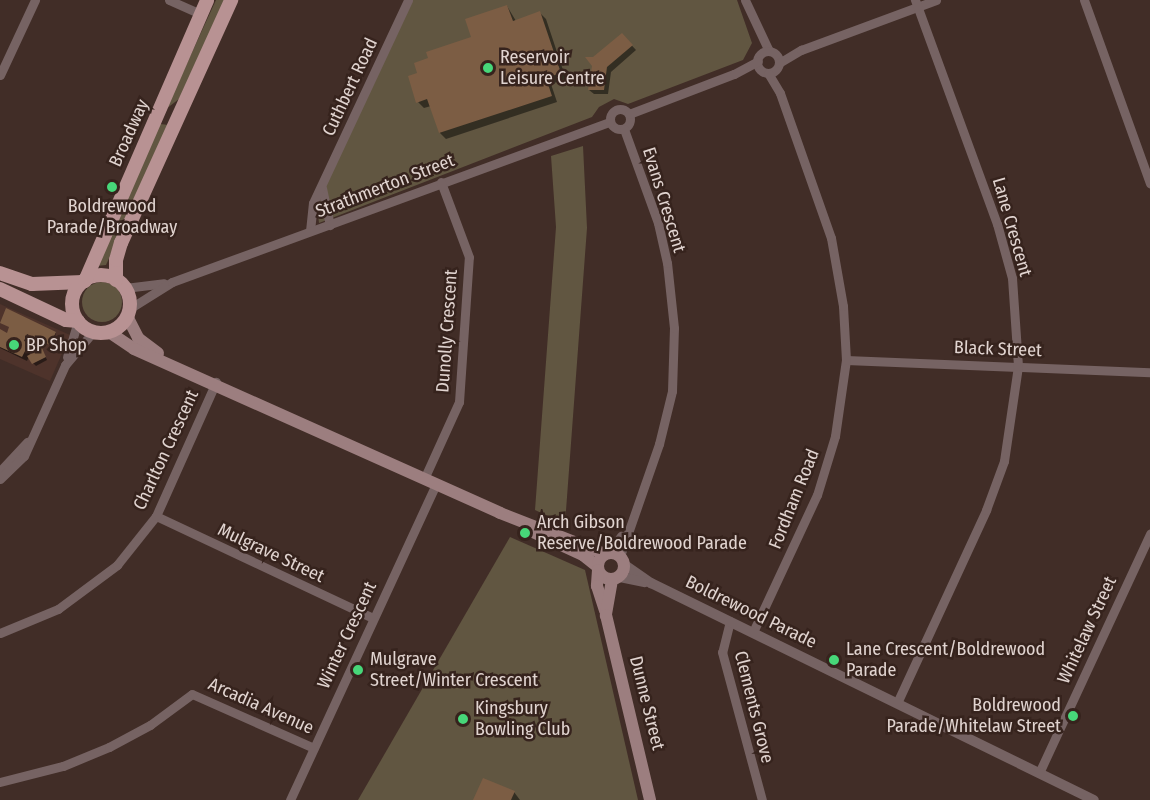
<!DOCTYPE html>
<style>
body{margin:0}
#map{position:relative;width:1150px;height:800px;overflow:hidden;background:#412d27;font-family:"Fira Sans Condensed",sans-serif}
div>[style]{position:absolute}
.built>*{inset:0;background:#4e332b}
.green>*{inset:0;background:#615641}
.round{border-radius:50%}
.shadow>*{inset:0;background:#0007}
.building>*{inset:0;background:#7c5d44}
.minor>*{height:9px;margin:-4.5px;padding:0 4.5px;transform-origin:4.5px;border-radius:4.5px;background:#766363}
.minor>.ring{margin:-4.5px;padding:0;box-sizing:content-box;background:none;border:9px solid #766363;border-radius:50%}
.tertiary>*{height:10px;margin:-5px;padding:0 5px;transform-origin:5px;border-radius:5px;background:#766363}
.secondary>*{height:12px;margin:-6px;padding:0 6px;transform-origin:6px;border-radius:6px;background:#9c7e7f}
.secondary>.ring{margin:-6px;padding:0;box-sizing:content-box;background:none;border:12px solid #9c7e7f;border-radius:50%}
.primary>*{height:14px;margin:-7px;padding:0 7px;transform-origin:7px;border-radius:7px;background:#b89293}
.primary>.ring{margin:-7px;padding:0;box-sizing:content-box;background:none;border:14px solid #b89293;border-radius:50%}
.dots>*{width:16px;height:16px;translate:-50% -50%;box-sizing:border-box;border:3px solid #36231d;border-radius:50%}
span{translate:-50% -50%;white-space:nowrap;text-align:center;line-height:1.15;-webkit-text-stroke:5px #36231d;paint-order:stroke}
.poi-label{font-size:18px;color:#e1d4d0}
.left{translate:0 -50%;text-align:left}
.right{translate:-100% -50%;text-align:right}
.street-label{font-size:18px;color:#e1d4d0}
</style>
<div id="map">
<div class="built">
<i style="clip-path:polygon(0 304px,70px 335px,50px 381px,0 359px)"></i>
</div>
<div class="green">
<i style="clip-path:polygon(216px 0,225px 0,179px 99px,166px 109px)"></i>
<i style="clip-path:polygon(413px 0,737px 0,752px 43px,743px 60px,628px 104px,614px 99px,599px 107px,592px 117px,319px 223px,317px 207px,323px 191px)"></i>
<i style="clip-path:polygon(160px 124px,169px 125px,106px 265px,96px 266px)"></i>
<i style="clip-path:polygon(583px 146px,587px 228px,565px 524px,535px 510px,556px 227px,551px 156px)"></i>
<i class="round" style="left:82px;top:282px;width:40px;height:40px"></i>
<i style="clip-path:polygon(510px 537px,585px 570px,638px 800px,358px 800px)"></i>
</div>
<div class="shadow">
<i style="clip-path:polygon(507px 6px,516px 21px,540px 13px,546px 19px,566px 79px,551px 84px,557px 102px,446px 139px,440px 133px,431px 106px,424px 108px,418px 102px,419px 74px,473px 38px)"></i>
<i style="clip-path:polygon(622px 35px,636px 50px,611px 72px,608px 94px,594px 94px,589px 90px,594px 58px)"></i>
<i style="clip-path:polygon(6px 310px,56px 333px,52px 345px,28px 334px,24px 342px,32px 349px,27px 361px,0 348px,0 331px,8px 335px,11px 327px)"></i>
<i style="clip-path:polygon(44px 353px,47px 360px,36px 366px,33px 363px)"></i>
<i style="clip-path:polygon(514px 792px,520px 800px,474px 800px)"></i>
</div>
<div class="building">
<i style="clip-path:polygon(507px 5px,513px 21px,540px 11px,561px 73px,546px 78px,552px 96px,439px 133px,427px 99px,416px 103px,408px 76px,417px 73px,414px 63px,428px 58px,426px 52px,471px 37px,465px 19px)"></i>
<i style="clip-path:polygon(622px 33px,633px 45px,607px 67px,604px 90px,588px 90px,592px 66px,585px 57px,593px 57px)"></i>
<i style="clip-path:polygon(6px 308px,56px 332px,50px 345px,27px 334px,24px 341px,29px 343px,22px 357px,0 347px,0 329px,7px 333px,9px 327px,0 323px)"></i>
<i style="clip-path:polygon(42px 348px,46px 357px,32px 364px,27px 356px)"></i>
<i style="clip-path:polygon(483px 778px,515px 791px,511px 800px,473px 800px)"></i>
</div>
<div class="minor">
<i style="left:169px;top:0;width:35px;rotate:24deg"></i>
<i style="left:745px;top:0;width:56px;rotate:64.8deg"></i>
<i style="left:1084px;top:0;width:195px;rotate:70.2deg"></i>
<i class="ring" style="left:757px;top:51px;width:13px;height:13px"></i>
<i style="left:779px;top:63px;width:26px;rotate:-31deg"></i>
<i style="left:801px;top:50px;width:144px;rotate:-20.3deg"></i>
<i style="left:0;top:75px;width:83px;rotate:-65deg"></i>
<i class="ring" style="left:610px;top:109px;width:11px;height:11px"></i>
<i style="left:629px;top:114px;width:112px;rotate:-20.9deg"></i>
<i style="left:734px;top:74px;width:27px;rotate:-28deg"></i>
<i style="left:322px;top:188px;width:38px;rotate:78deg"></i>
<i style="left:310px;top:231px;width:28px;rotate:-84deg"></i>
<i style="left:313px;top:203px;width:224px;rotate:-64.9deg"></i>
<i style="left:125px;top:288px;width:39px;rotate:-7deg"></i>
<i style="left:129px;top:309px;width:51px;rotate:-32.1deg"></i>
<i style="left:172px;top:282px;width:466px;rotate:-20.1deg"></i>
<i style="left:67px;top:357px;width:37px;rotate:-73deg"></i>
<i style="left:846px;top:360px;width:304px;rotate:2.3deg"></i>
<i style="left:0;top:471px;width:40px;rotate:-47deg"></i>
<i style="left:0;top:479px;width:33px;rotate:-44deg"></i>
<i style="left:24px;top:456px;width:100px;rotate:-65.7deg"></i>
<i style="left:65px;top:365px;width:43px;rotate:-49.7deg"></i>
<i style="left:424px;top:479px;width:85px;rotate:-65.6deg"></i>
<i style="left:459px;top:402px;width:145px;rotate:-86.1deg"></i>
<i style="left:469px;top:257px;width:80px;rotate:-110.5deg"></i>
<i style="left:156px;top:516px;width:240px;rotate:25.2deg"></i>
<i style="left:609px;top:553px;width:21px;rotate:-55deg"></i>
<i style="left:620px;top:556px;width:119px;rotate:-70.8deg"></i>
<i style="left:659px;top:444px;width:55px;rotate:-76.2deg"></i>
<i style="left:672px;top:391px;width:63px;rotate:-88.2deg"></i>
<i style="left:674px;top:328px;width:65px;rotate:-96.1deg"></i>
<i style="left:667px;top:263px;width:41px;rotate:-102.7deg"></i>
<i style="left:658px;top:223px;width:100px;rotate:-109.9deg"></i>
<i style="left:730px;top:621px;width:32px;rotate:104deg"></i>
<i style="left:722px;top:652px;width:153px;rotate:74.9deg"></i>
<i style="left:753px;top:632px;width:151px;rotate:-65deg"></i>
<i style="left:817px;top:495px;width:62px;rotate:-73deg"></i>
<i style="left:835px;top:436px;width:77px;rotate:-81.8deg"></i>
<i style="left:846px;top:360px;width:54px;rotate:-93.2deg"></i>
<i style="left:843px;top:306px;width:69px;rotate:-100deg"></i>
<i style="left:831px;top:238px;width:154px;rotate:-109.4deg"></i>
<i style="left:780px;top:93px;width:23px;rotate:-121deg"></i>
<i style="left:0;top:633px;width:63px;rotate:-22.5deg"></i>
<i style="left:58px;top:609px;width:74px;rotate:-36.7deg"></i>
<i style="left:117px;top:565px;width:63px;rotate:-51.5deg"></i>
<i style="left:156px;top:516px;width:147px;rotate:-65.9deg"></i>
<i style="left:897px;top:703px;width:213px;rotate:-65.2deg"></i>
<i style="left:986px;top:510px;width:52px;rotate:-69.8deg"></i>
<i style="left:1004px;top:461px;width:96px;rotate:-81.6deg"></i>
<i style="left:1018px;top:366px;width:88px;rotate:-93.9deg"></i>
<i style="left:1012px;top:278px;width:56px;rotate:-105.5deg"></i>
<i style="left:997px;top:224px;width:239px;rotate:-110.1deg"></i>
<i style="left:1039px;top:773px;width:264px;rotate:-65.1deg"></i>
<i style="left:0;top:782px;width:65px;rotate:-14.3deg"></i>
<i style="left:63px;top:766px;width:50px;rotate:-22.4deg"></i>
<i style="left:109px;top:747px;width:47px;rotate:-28.2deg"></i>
<i style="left:150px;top:725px;width:52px;rotate:-36.4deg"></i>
<i style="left:192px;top:694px;width:133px;rotate:23.9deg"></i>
<i style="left:290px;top:800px;width:348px;rotate:-65.2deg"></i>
</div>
<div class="tertiary">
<i style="left:625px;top:565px;width:32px;rotate:35deg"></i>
<i style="left:651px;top:583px;width:493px;rotate:26.1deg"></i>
<i style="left:620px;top:577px;width:25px;rotate:12deg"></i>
</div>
<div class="secondary">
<i style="left:127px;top:316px;width:25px;rotate:63deg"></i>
<i style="left:138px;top:338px;width:25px;rotate:37deg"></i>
<i style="left:109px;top:332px;width:30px;rotate:34deg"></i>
<i style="left:134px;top:349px;width:401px;rotate:24.1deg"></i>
<i style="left:500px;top:513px;width:113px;rotate:21.3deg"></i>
<i style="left:533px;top:532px;width:55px;rotate:24.7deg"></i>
<i style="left:583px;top:555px;width:19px;rotate:39deg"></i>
<i class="ring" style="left:598px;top:553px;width:14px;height:14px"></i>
<i style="left:598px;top:570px;width:16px;rotate:94deg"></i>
<i style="left:597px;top:586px;width:26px;rotate:72deg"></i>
<i style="left:612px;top:580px;width:36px;rotate:100deg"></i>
<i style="left:606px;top:615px;width:190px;rotate:76.6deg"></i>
</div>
<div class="primary">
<i style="left:0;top:273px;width:34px;rotate:19deg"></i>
<i style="left:32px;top:284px;width:51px;rotate:-2.2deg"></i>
<i class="ring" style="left:72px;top:275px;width:44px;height:44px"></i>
<i style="left:116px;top:280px;width:20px;rotate:-90deg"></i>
<i style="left:116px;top:260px;width:18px;rotate:-74deg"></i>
<i style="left:121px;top:243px;width:267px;rotate:-65.6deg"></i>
<i style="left:85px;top:281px;width:306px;rotate:-66.5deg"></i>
<i style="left:0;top:289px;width:73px;rotate:25.2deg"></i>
<i style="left:66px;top:320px;width:12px;rotate:5deg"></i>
</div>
<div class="dots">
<i style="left:488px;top:68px;background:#47d779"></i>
<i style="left:112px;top:187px;background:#47d779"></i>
<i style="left:14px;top:345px;background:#47d779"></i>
<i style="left:525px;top:533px;background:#47d779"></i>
<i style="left:834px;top:660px;background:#47d779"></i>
<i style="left:358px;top:670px;background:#47d779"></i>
<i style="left:1073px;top:716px;background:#47d779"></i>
<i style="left:463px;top:719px;background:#47d779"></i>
</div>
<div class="poi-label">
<span class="left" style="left:500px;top:68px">Reservoir<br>Leisure Centre</span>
<span style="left:112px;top:217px">Boldrewood<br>Parade/Broadway</span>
<span class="left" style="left:26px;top:345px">BP Shop</span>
<span class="left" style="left:537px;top:533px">Arch Gibson<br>Reserve/Boldrewood Parade</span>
<span class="left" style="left:846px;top:660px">Lane Crescent/Boldrewood<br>Parade</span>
<span class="left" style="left:370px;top:670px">Mulgrave<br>Street/Winter Crescent</span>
<span class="right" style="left:1061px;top:716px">Boldrewood<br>Parade/Whitelaw Street</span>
<span class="left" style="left:475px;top:719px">Kingsbury<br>Bowling Club</span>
</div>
<div class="street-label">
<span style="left:350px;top:87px;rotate:-65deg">Cuthbert Road</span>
<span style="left:129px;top:133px;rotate:-66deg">Broadway</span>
<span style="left:385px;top:186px;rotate:-21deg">Strathmerton Street</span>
<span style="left:664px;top:200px;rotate:73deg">Evans Crescent</span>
<span style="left:1012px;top:227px;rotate:74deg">Lane Crescent</span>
<span style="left:447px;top:331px;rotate:-86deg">Dunolly Crescent</span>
<span style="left:998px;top:349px;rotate:2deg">Black Street</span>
<span style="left:166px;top:450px;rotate:-65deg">Charlton Crescent</span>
<span style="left:794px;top:499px;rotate:-68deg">Fordham Road</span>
<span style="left:271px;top:553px;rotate:25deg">Mulgrave Street</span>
<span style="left:751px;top:612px;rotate:26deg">Boldrewood Parade</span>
<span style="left:1087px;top:630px;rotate:-65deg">Whitelaw Street</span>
<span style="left:347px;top:635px;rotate:-65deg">Winter Crescent</span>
<span style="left:647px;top:703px;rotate:76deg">Dunne Street</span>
<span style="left:261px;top:706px;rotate:24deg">Arcadia Avenue</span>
<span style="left:754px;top:707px;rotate:76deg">Clements Grove</span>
</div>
</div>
